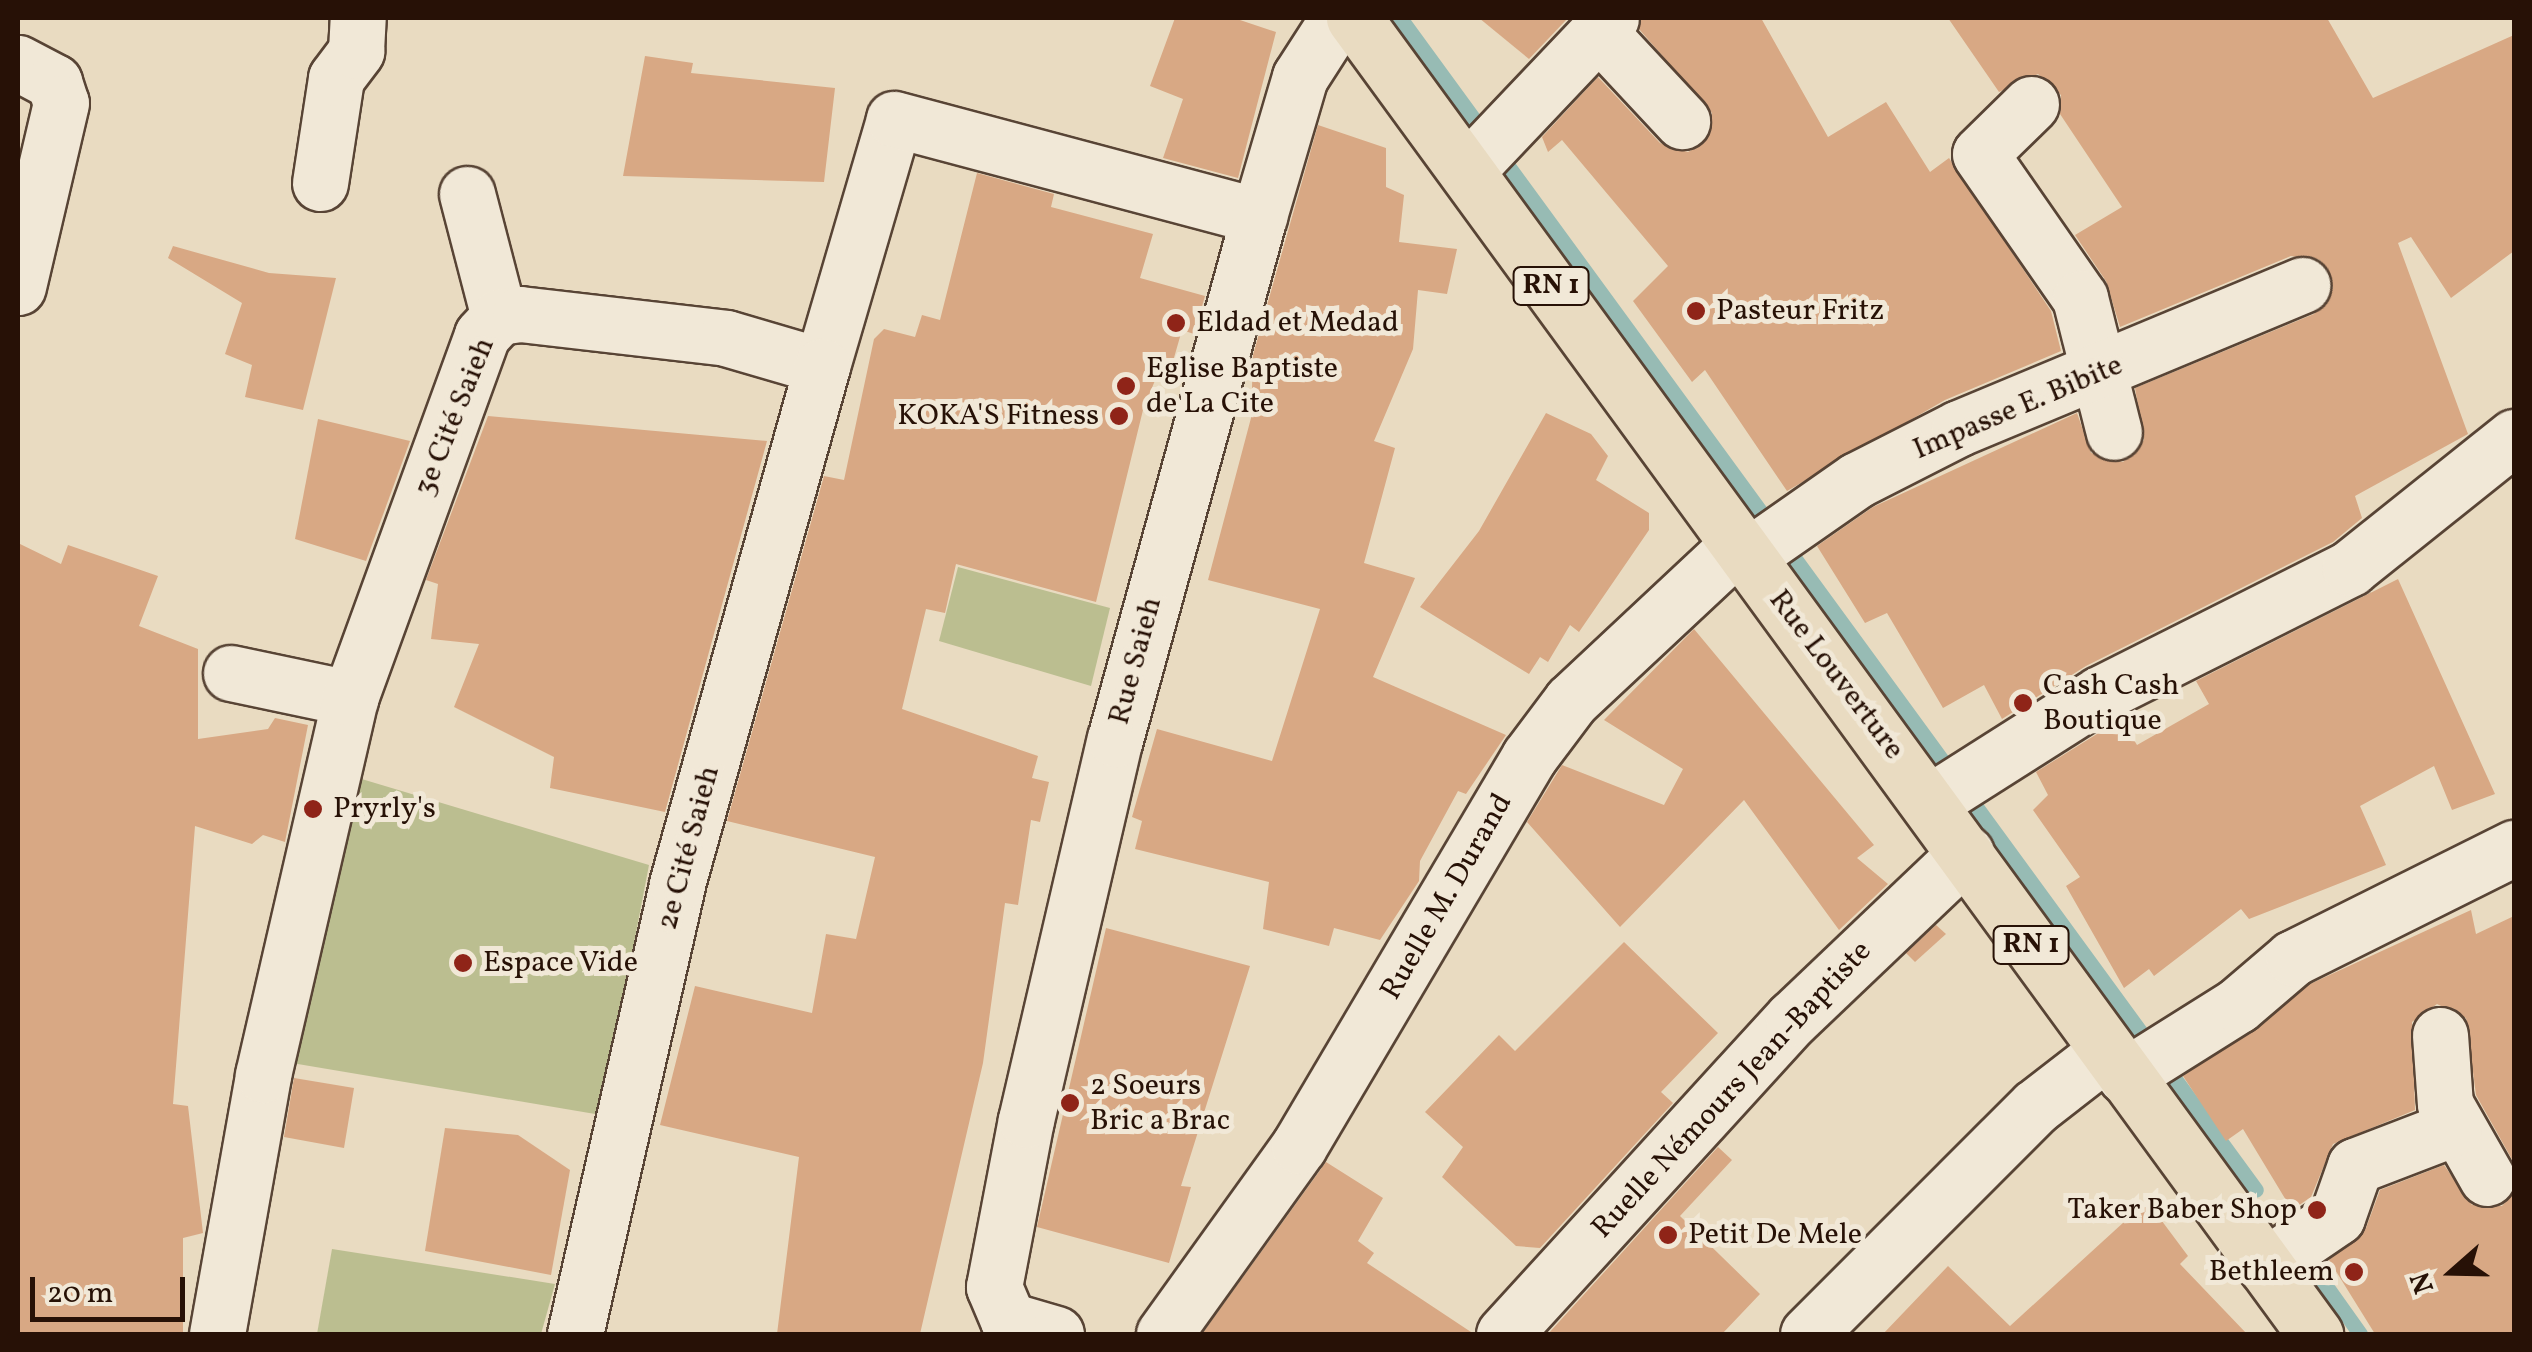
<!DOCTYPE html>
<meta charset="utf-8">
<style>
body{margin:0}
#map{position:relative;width:2532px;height:1352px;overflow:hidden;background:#e9dbc1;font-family:Vollkorn,serif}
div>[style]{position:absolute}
.green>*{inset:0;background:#bbbe90}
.stream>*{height:15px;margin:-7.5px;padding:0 7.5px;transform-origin:7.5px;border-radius:7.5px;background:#97bbb4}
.building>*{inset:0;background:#d8a884}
.roads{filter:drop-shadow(2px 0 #584435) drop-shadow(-2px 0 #584435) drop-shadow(0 2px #584435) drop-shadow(0 -2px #584435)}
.minor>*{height:55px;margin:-27.5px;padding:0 27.5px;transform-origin:27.5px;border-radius:27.5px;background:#f1e8d7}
.major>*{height:55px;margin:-27.5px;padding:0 27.5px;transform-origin:27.5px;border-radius:27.5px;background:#e9dbc1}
.dots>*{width:28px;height:28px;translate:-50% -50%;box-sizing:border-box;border:5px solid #f1e8d7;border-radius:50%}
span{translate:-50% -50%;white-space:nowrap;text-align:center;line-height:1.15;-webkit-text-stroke:10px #f1e8d7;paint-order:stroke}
.shield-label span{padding:2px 8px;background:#f1e8d7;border:2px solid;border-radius:8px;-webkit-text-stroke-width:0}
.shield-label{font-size:28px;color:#271106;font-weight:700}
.poi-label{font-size:30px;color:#271106}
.left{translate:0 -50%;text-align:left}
.right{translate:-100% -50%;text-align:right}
.street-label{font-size:30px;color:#271106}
.frame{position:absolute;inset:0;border:20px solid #271106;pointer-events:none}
.north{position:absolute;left:2402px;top:1222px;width:100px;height:100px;-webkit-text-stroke:8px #f1e8d7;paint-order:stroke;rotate:250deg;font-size:28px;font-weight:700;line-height:40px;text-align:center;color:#271106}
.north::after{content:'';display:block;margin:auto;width:35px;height:45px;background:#271106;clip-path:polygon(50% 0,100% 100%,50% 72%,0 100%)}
.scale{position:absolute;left:30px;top:1277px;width:155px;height:45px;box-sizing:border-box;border:5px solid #271106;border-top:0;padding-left:12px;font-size:30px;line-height:35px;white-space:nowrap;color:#271106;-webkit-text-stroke:8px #f1e8d7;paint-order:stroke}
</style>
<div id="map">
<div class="green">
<i style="clip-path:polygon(958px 567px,1110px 608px,1091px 686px,939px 641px)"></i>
<i style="clip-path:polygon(335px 771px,649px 865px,601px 1115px,274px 1060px)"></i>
<i style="clip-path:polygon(332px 1249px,555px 1284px,541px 1334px,317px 1334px)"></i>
</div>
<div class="stream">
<i style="left:1400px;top:18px;width:1451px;rotate:53.86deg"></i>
<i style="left:2319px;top:1276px;width:71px;rotate:54.7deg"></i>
</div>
<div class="building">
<i style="clip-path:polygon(1175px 18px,1234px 18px,1276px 32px,1238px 178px,1163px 158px,1183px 99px,1150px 86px)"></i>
<i style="clip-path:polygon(1479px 18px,1568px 18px,1529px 59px)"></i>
<i style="clip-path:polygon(1641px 18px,1761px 18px,1828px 137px,1886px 102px,1930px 172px,1949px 158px,2051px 311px,2061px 351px,1945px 400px,1787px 491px,1705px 370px,1692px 382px,1633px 301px,1668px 266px,1562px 140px,1548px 152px,1542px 137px,1598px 77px,1660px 143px,1688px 152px,1704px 143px,1712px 113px,1639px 29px)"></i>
<i style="clip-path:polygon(1948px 18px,2327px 18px,2373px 98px,2514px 35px,2514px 251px,2451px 298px,2411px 237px,2398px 243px,2468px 434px,2355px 496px,2362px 518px,2333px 542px,2086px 666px,2002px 719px,1984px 685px,1943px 708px,1887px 613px,1865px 623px,1817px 546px,1873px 507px,2077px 413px,2091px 453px,2123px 462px,2144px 440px,2135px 388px,2314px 314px,2333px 288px,2320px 260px,2291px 256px,2120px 327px,2106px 281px,2075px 235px,2122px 207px,2060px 114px,2061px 95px,2038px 74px,1999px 92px)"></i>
<i style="clip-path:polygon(645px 56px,693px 63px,691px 73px,835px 88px,824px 182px,623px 176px)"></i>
<i style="clip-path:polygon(1318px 125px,1386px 148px,1386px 187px,1404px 195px,1399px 242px,1457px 249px,1447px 294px,1418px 290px,1413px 349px,1374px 441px,1395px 448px,1364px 563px,1415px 578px,1373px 677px,1506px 735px,1466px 794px,1458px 791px,1420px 861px,1419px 881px,1380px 940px,1334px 928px,1329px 946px,1263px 929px,1269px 882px,1135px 849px,1142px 821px,1132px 817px,1157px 729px,1272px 761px,1320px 609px,1208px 580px,1251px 418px,1253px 355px)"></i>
<i style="clip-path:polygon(977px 173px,1054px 194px,1051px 207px,1153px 234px,1140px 278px,1205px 296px,1194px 334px,1182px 330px,1167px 382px,1156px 378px,1143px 410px,1096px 602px,956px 564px,945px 613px,926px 609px,902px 709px,1038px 756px,1032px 778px,1049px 782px,1040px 822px,1031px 820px,1018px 905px,1005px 903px,983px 1063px,920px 1334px,777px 1334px,799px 1157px,660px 1125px,695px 986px,812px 1013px,826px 934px,856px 939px,875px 857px,727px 821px,824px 476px,844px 480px,874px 339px,884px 329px,915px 337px,922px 315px,940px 320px)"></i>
<i style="clip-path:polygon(173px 246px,269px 273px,336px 278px,303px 410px,245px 397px,252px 365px,225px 354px,242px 303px,168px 258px)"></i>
<i style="clip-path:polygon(1546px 413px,1591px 434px,1608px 456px,1596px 480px,1649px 513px,1649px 530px,1579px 632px,1570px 625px,1548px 662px,1540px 657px,1529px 674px,1420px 607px,1479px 531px)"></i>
<i style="clip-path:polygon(488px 416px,767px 441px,665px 812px,550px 788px,554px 757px,454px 707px,479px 644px,431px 639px,438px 584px,426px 580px)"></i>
<i style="clip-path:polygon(318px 419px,410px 441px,366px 561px,295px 539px)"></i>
<i style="clip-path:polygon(18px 543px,61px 564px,68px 545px,158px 576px,139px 626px,198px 649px,198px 739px,268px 729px,275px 718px,308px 725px,285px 842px,263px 835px,252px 844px,195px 826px,173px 1104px,188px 1106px,203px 1233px,183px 1238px,183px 1334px,18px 1334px)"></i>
<i style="clip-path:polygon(2398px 579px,2495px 794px,2452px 810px,2434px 766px,2360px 806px,2386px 865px,2249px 919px,2241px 909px,2154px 976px,2149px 969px,2124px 988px,2066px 886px,2080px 877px,2033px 810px,2048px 795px,2036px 772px,2121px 719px,2137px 745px,2209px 704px,2196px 681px)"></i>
<i style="clip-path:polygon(1694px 629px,1874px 845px,1857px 858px,1888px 884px,1839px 930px,1744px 800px,1620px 927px,1527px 822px,1562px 765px,1664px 805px,1683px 769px,1604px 720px)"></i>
<i style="clip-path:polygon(2471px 910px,2476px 934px,2514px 916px,2514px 1163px,2476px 1095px,2466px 1018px,2437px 1004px,2412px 1022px,2415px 1110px,2333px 1144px,2311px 1197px,2292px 1210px,2243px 1129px,2226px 1141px,2183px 1076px,2310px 984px)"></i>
<i style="clip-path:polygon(1936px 925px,1946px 934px,1915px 962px,1906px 953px)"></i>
<i style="clip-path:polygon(1106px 928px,1250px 966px,1181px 1186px,1191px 1187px,1169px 1263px,1037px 1227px)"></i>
<i style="clip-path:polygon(1624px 942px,1718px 1033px,1661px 1092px,1673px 1103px,1540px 1248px,1516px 1246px,1442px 1177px,1463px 1147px,1425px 1112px,1499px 1035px,1515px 1051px)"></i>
<i style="clip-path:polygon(294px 1078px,354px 1088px,344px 1148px,284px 1137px)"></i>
<i style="clip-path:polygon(445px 1128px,518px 1135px,570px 1170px,551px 1275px,425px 1251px)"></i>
<i style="clip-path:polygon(1718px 1147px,1732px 1160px,1680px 1216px,1760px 1294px,1722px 1334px,1548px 1334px)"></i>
<i style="clip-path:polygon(1326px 1162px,1383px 1198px,1358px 1241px,1374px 1253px,1367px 1263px,1474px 1334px,1202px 1334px)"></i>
<i style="clip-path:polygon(2444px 1165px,2472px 1205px,2502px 1206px,2514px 1192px,2514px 1334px,2375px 1334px,2329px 1260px,2366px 1228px,2380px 1190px)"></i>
<i style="clip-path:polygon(2147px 1201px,2188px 1256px,2180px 1264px,2247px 1334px,1883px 1334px,1948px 1266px,2010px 1326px)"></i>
</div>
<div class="roads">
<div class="minor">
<i style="left:1599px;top:32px;width:122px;rotate:47deg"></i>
<i style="left:18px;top:63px;width:41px;rotate:27.8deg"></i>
<i style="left:54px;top:82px;width:22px;rotate:72deg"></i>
<i style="left:61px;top:103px;width:189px;rotate:103.2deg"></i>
<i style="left:2031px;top:104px;width:71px;rotate:135.6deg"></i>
<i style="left:1980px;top:154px;width:175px;rotate:55.2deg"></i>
<i style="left:2080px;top:298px;width:138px;rotate:75.8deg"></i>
<i style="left:1467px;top:170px;width:209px;rotate:-46.5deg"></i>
<i style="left:320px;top:183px;width:106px;rotate:-81.3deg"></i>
<i style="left:336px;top:78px;width:34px;rotate:-53deg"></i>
<i style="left:356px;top:51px;width:33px;rotate:-87deg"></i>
<i style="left:467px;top:194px;width:127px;rotate:75.4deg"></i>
<i style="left:1748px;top:556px;width:133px;rotate:-34.9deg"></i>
<i style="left:1857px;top:480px;width:114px;rotate:-27deg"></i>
<i style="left:1959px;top:428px;width:372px;rotate:-22.6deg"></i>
<i style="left:231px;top:673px;width:122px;rotate:11.9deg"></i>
<i style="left:1930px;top:802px;width:201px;rotate:-32.4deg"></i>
<i style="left:2100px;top:694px;width:280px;rotate:-26.7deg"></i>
<i style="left:2350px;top:568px;width:210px;rotate:-38.6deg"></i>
<i style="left:2440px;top:1035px;width:69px;rotate:85.9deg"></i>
<i style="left:2445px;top:1104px;width:85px;rotate:60.4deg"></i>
<i style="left:2125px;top:1076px;width:133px;rotate:-32.1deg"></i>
<i style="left:2238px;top:1005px;width:72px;rotate:-40.5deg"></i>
<i style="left:2293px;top:958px;width:247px;rotate:-26.5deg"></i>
<i style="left:2265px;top:1266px;width:87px;rotate:-34.2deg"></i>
<i style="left:2337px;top:1217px;width:54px;rotate:-70.6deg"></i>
<i style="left:2355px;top:1166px;width:106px;rotate:-21deg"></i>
<i style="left:217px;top:1334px;width:263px;rotate:-79.9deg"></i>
<i style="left:263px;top:1075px;width:387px;rotate:-77deg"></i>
<i style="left:350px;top:698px;width:386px;rotate:-70deg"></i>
<i style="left:482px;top:335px;width:25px;rotate:-47deg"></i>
<i style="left:499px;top:317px;width:21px;rotate:-8deg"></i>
<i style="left:520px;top:314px;width:207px;rotate:6.6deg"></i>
<i style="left:726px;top:338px;width:100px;rotate:16.3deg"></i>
<i style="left:822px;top:366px;width:257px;rotate:-73.7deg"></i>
<i style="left:894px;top:119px;width:378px;rotate:14.9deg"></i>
<i style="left:575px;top:1334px;width:461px;rotate:-77.2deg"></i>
<i style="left:677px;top:884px;width:538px;rotate:-74.36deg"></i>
<i style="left:1056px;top:1334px;width:50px;rotate:-163.7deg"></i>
<i style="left:1008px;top:1320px;width:36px;rotate:-113deg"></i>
<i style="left:994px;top:1287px;width:170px;rotate:-79.2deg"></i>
<i style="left:1026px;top:1120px;width:391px;rotate:-76.9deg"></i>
<i style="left:1115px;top:739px;width:542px;rotate:-74.61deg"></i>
<i style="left:1259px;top:216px;width:145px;rotate:-73.6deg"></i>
<i style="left:1300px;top:77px;width:70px;rotate:-57.2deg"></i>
<i style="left:1164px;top:1334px;width:231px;rotate:-54.3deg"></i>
<i style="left:1299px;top:1146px;width:452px;rotate:-59.4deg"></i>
<i style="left:1529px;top:757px;width:70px;rotate:-53.1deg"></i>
<i style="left:1571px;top:701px;width:230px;rotate:-43.1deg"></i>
<i style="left:1504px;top:1334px;width:428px;rotate:-47.6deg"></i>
<i style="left:1793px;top:1018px;width:239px;rotate:-43.6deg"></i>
<i style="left:1808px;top:1334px;width:321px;rotate:-45deg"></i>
<i style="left:2035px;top:1107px;width:90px;rotate:-37.8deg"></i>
</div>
<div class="major">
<i style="left:1354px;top:18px;width:1630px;rotate:53.86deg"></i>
</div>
</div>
<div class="dots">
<i style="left:1696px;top:311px;background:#8f2418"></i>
<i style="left:1176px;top:323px;background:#8f2418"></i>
<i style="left:1126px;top:386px;background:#8f2418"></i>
<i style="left:1119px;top:416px;background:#8f2418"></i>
<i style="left:2023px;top:703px;background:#8f2418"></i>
<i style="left:313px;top:809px;background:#8f2418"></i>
<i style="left:463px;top:963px;background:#8f2418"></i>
<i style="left:1070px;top:1103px;background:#8f2418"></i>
<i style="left:2317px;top:1210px;background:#8f2418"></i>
<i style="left:1668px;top:1235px;background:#8f2418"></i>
<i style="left:2354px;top:1272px;background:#8f2418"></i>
</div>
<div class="shield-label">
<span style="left:1551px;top:286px">RN 1</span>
<span style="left:2031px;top:945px">RN 1</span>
</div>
<div class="poi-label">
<span class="left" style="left:1716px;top:311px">Pasteur Fritz</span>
<span class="left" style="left:1196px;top:323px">Eldad et Medad</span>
<span class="left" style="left:1146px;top:386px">Eglise Baptiste<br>de La Cite</span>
<span class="right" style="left:1099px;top:416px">KOKA'S Fitness</span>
<span class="left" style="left:2043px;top:703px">Cash Cash<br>Boutique</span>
<span class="left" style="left:333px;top:809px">Pryrly's</span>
<span class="left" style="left:483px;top:963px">Espace Vide</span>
<span class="left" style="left:1090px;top:1103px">2 Soeurs<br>Bric a Brac</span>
<span class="right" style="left:2297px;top:1210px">Taker Baber Shop</span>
<span class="left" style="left:1688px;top:1235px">Petit De Mele</span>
<span class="right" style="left:2334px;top:1272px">Bethleem</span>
</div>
<div class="street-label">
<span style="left:2018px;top:408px;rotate:-23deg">Impasse E. Bibite</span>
<span style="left:455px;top:417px;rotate:-68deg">3e Cité Saieh</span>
<span style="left:1136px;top:661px;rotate:-75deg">Rue Saieh</span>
<span style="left:1836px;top:675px;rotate:53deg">Rue Louverture</span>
<span style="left:689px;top:848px;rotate:-75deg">2e Cité Saieh</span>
<span style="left:1447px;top:897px;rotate:-60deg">Ruelle M. Durand</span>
<span style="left:1732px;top:1090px;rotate:-47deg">Ruelle Némours Jean-Baptiste</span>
</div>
<div class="frame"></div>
<div class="north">N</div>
<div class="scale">20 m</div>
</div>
